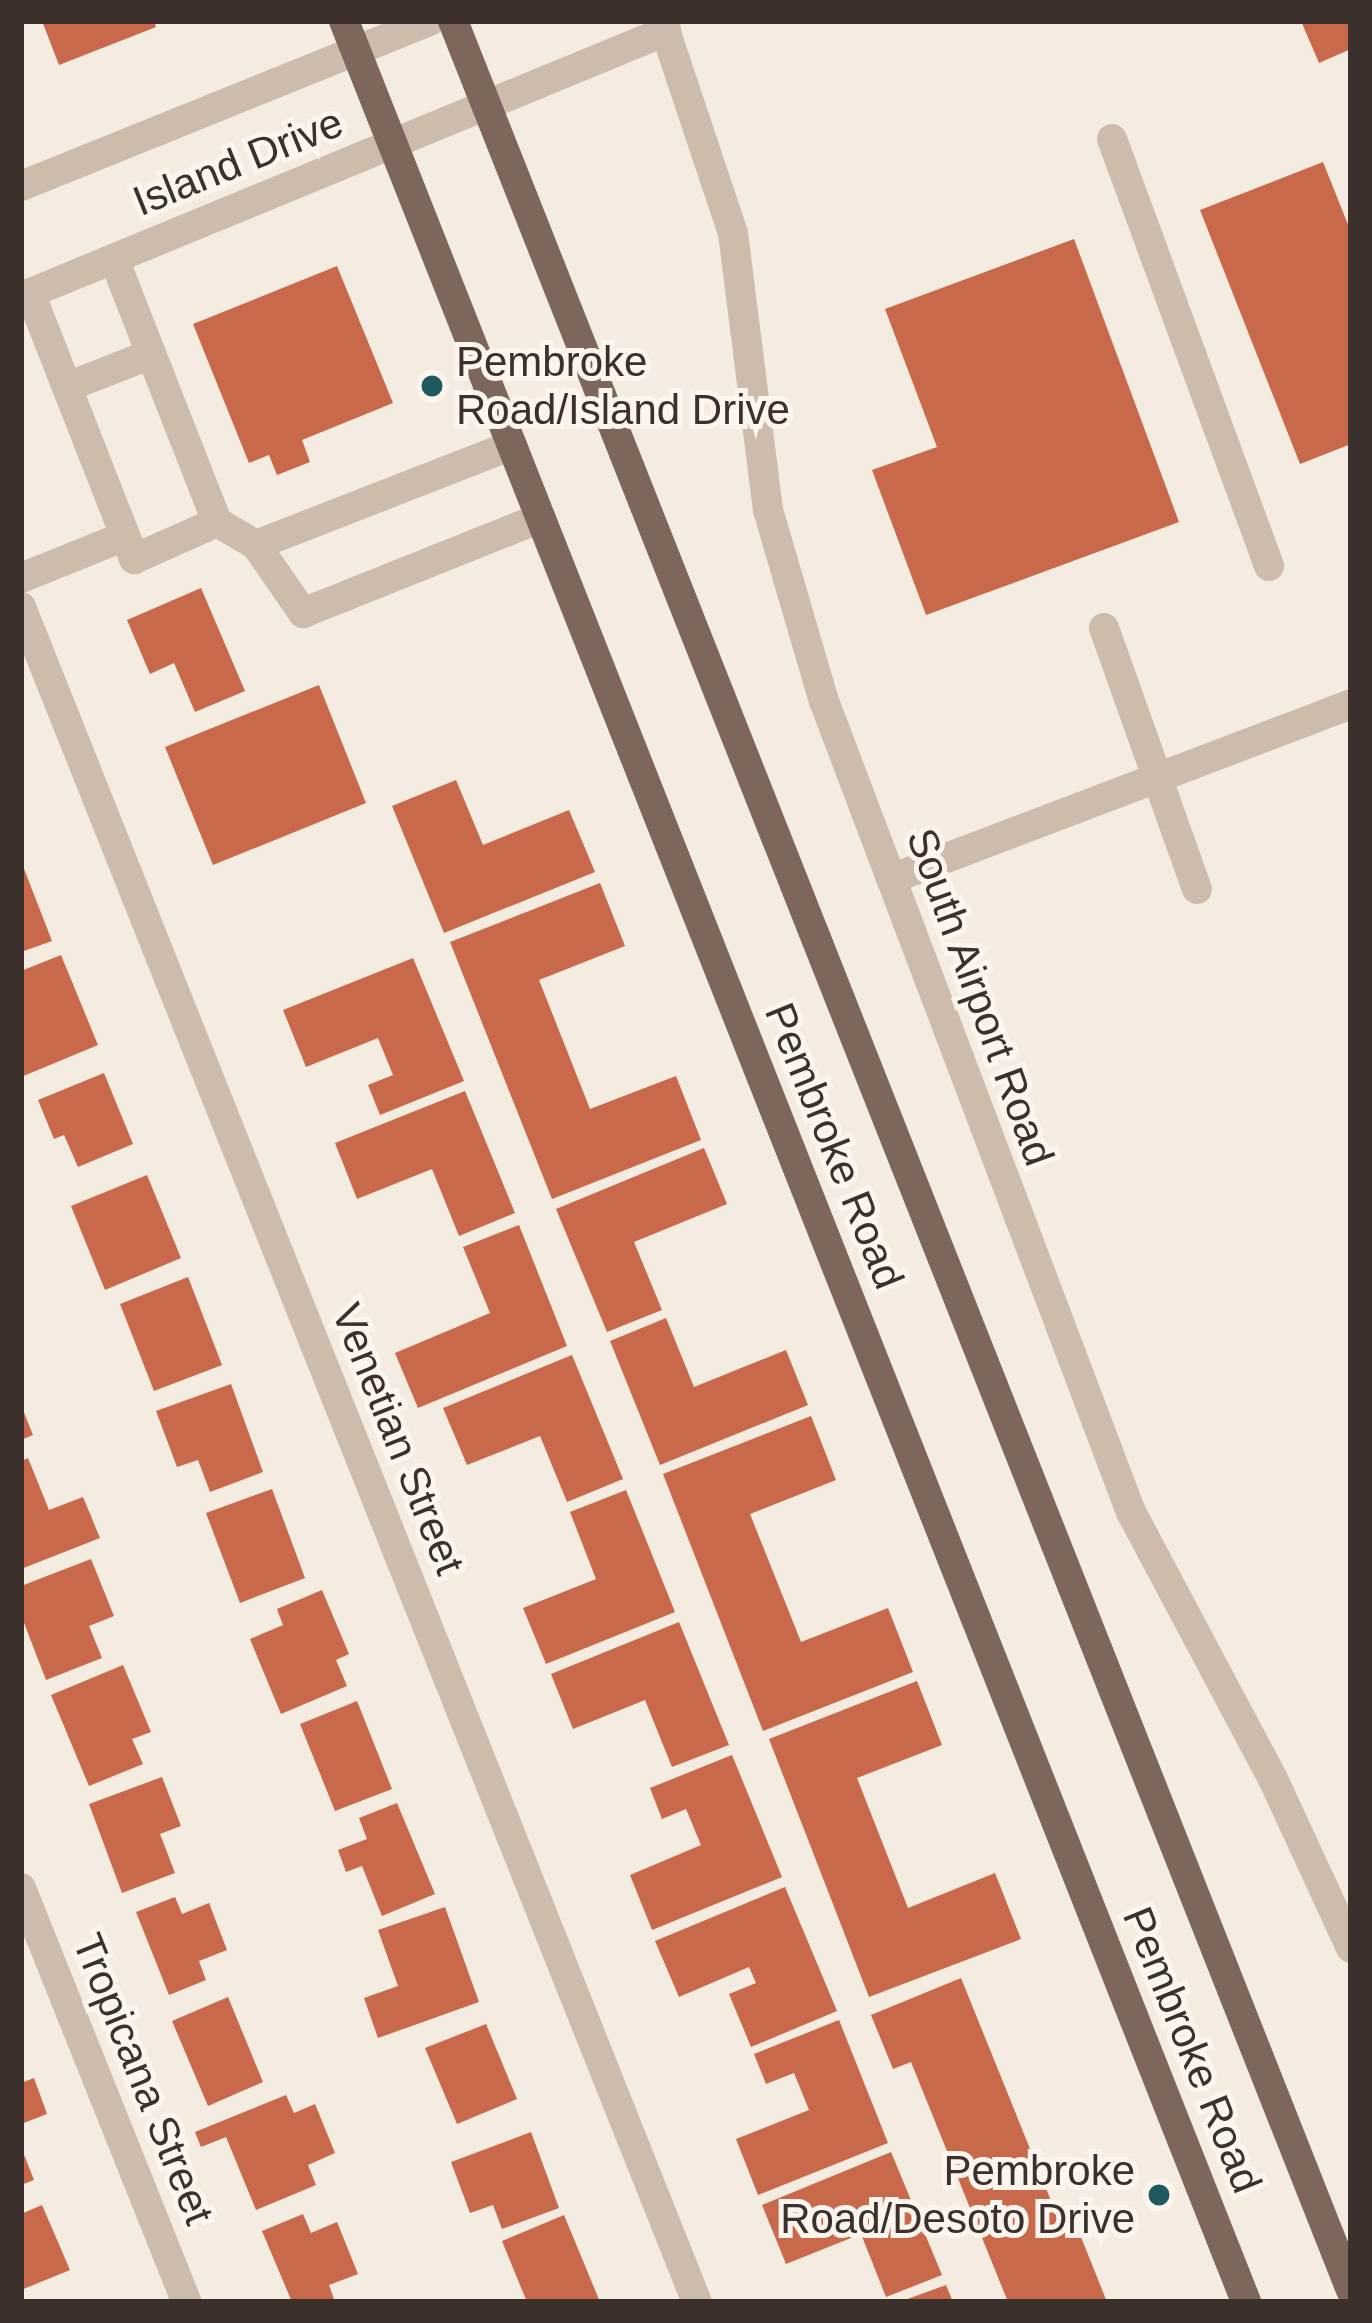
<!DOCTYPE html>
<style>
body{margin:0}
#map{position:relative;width:1372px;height:2323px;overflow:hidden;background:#f4ebe1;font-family:Arial,sans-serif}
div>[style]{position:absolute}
.building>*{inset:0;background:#c8694b}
.minor>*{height:30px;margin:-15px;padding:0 15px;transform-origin:15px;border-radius:15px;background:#cdbbac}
.major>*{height:30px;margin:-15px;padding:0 15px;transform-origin:15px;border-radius:15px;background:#7d675c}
.dots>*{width:33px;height:33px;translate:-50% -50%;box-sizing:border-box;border:6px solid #fbf5ee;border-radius:50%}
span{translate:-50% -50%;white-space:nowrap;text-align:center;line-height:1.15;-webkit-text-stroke:10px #fbf5ee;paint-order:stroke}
.street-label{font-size:42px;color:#3b302b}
.poi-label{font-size:42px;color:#3b302b}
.left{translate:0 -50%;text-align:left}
.right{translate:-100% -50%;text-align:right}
.frame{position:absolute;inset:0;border:24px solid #3b302b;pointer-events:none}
</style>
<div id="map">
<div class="building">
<i style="clip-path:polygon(42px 21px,154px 21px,156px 27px,59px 65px)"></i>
<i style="clip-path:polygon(1301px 21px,1351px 21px,1351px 49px,1319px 63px)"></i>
<i style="clip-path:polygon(1323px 162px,1351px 232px,1351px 444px,1300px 464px,1200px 210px)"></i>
<i style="clip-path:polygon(1074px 239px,1179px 522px,926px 615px,872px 470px,937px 447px,885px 309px)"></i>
<i style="clip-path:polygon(337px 266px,393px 403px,302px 440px,310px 462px,277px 475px,269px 455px,249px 463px,193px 324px)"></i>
<i style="clip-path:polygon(201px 588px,245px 691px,195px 712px,174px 663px,150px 674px,127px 620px)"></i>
<i style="clip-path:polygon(319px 685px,366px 803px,213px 865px,165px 747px)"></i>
<i style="clip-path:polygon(456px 780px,483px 845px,569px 810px,595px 872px,444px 933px,392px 806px)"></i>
<i style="clip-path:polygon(21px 861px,52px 941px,21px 952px)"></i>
<i style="clip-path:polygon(600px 883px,625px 946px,539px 980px,590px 1109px,676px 1076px,701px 1140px,552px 1199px,450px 942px)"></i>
<i style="clip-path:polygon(61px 955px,98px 1045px,21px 1077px,21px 971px)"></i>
<i style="clip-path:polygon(413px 958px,464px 1081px,380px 1115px,368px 1085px,393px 1075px,378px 1038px,306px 1067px,283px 1010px)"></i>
<i style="clip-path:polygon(104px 1073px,133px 1144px,78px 1167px,64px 1135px,54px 1139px,38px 1100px)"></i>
<i style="clip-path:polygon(465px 1091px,515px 1213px,459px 1236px,432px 1169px,357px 1199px,335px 1143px)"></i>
<i style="clip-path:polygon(704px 1148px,727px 1204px,634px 1242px,662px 1310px,607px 1332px,556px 1209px)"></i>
<i style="clip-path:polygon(147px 1175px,181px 1258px,105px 1290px,71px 1206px)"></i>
<i style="clip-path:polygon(519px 1225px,567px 1346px,418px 1408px,395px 1353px,490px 1313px,463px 1247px)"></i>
<i style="clip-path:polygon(188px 1277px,222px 1365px,154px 1391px,120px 1304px)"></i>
<i style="clip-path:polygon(666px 1318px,694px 1387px,786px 1350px,808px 1405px,660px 1465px,610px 1341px)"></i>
<i style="clip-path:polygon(572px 1355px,623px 1479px,567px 1502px,540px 1436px,467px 1465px,443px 1408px)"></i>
<i style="clip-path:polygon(231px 1384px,263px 1472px,210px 1492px,198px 1460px,177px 1467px,156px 1411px)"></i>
<i style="clip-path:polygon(21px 1405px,33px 1435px,21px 1440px)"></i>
<i style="clip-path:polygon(811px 1416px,836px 1480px,750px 1514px,801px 1642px,888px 1608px,913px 1672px,763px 1731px,663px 1474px)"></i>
<i style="clip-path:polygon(28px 1458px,49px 1510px,83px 1497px,100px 1538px,21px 1569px,21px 1461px)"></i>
<i style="clip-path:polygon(272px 1489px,305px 1578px,240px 1603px,206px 1513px)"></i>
<i style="clip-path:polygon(626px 1490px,675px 1612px,546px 1664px,523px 1608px,596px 1579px,570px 1512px)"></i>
<i style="clip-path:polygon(91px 1559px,114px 1616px,89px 1626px,102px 1658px,46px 1680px,21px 1615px,21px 1586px)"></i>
<i style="clip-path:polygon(322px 1590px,349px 1654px,336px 1660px,347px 1686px,281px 1714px,250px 1639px,283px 1625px,277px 1609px)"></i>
<i style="clip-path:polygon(679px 1622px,729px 1745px,672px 1767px,645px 1700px,573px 1729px,551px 1674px)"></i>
<i style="clip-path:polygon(123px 1665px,151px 1732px,132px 1739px,143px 1764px,89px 1786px,51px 1695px)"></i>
<i style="clip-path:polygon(917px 1681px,942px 1745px,857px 1778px,908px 1908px,995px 1873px,1021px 1939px,869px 1997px,769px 1739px)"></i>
<i style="clip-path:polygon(357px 1701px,392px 1789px,335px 1811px,300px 1724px)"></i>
<i style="clip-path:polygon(732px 1755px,782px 1877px,652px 1930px,630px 1875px,701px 1845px,686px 1809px,662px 1819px,650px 1788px)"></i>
<i style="clip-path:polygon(162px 1777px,181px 1826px,160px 1834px,175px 1873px,122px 1893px,89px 1804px)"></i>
<i style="clip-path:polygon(397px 1803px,435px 1894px,382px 1916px,362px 1866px,346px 1872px,338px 1850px,367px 1839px,359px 1818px)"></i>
<i style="clip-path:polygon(785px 1887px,837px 2011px,751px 2047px,729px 1994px,756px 1983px,749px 1967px,679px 1997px,655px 1941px)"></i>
<i style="clip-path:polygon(175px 1897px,182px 1914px,209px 1903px,227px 1950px,199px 1961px,206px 1980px,169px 1995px,136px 1912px)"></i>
<i style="clip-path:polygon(445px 1907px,479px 2002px,378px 2038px,364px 1998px,398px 1986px,378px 1930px)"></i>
<i style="clip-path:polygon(961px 1978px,1062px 2228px,1075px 2222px,1107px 2302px,1008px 2302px,911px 2062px,893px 2069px,871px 2015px)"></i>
<i style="clip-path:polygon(228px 1997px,263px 2082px,208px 2106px,172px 2021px)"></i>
<i style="clip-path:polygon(839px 2020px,888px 2143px,758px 2195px,736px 2139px,809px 2110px,794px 2073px,766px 2084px,754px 2054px)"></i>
<i style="clip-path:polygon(486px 2024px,517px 2099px,457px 2124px,425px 2048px)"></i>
<i style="clip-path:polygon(34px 2078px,47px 2114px,21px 2124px,21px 2083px)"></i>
<i style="clip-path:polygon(286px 2095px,294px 2113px,315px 2104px,335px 2153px,308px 2165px,316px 2185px,256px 2210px,226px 2137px,201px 2147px,195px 2132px)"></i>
<i style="clip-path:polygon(531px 2132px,559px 2208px,502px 2229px,493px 2205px,470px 2213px,451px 2162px)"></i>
<i style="clip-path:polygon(21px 2147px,34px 2180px,21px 2185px)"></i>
<i style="clip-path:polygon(891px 2152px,942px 2275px,886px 2297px,861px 2234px,786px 2264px,762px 2205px)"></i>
<i style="clip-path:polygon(42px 2205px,70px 2270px,21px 2290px,21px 2214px)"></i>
<i style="clip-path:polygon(303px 2214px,311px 2233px,337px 2222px,358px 2274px,329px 2285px,335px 2302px,292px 2302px,262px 2231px)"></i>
<i style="clip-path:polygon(564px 2215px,600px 2302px,527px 2302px,502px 2241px)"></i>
<i style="clip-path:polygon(946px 2285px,953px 2302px,902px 2302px,902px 2301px)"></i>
</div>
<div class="minor">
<i style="left:662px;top:21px;width:224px;rotate:71.5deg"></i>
<i style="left:733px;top:233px;width:279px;rotate:82.8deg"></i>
<i style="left:768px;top:510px;width:199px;rotate:73.7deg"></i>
<i style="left:824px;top:701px;width:867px;rotate:69.27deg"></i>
<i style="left:1131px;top:1512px;width:302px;rotate:62deg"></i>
<i style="left:1273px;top:1779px;width:186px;rotate:65.2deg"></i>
<i style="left:1112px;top:139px;width:455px;rotate:69.8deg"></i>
<i style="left:21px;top:186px;width:441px;rotate:-22deg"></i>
<i style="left:114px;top:259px;width:282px;rotate:68.6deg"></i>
<i style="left:217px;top:522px;width:45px;rotate:30.5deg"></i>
<i style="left:256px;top:545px;width:83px;rotate:55.3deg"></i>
<i style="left:303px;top:613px;width:256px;rotate:-21.8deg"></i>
<i style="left:30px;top:293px;width:286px;rotate:68.6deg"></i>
<i style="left:134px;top:559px;width:91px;rotate:-24deg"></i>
<i style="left:21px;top:297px;width:698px;rotate:-22.41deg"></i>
<i style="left:67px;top:387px;width:90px;rotate:-21.4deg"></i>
<i style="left:256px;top:545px;width:275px;rotate:-21.3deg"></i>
<i style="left:21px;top:578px;width:112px;rotate:-22deg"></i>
<i style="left:21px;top:607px;width:1825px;rotate:68.26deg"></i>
<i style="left:1104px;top:628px;width:277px;rotate:70.4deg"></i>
<i style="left:891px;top:879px;width:492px;rotate:-20.8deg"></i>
<i style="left:21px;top:1888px;width:446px;rotate:68.2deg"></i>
</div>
<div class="major">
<i style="left:344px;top:21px;width:2453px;rotate:68.42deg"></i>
<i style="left:453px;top:21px;width:2440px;rotate:68.41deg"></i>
</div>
<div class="dots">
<i style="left:432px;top:386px;background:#1f5a5e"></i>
<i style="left:1159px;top:2195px;background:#1f5a5e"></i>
</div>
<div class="street-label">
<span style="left:238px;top:162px;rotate:-22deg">Island Drive</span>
<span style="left:980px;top:997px;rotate:70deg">South Airport Road</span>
<span style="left:834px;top:1146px;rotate:68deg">Pembroke Road</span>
<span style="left:398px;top:1439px;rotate:68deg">Venetian Street</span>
<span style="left:1192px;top:2050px;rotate:68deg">Pembroke Road</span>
<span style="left:143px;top:2079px;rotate:68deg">Tropicana Street</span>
</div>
<div class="poi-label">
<span class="left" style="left:456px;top:386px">Pembroke<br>Road/Island Drive</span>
<span class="right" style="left:1135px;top:2195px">Pembroke<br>Road/Desoto Drive</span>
</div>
<div class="frame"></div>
</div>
